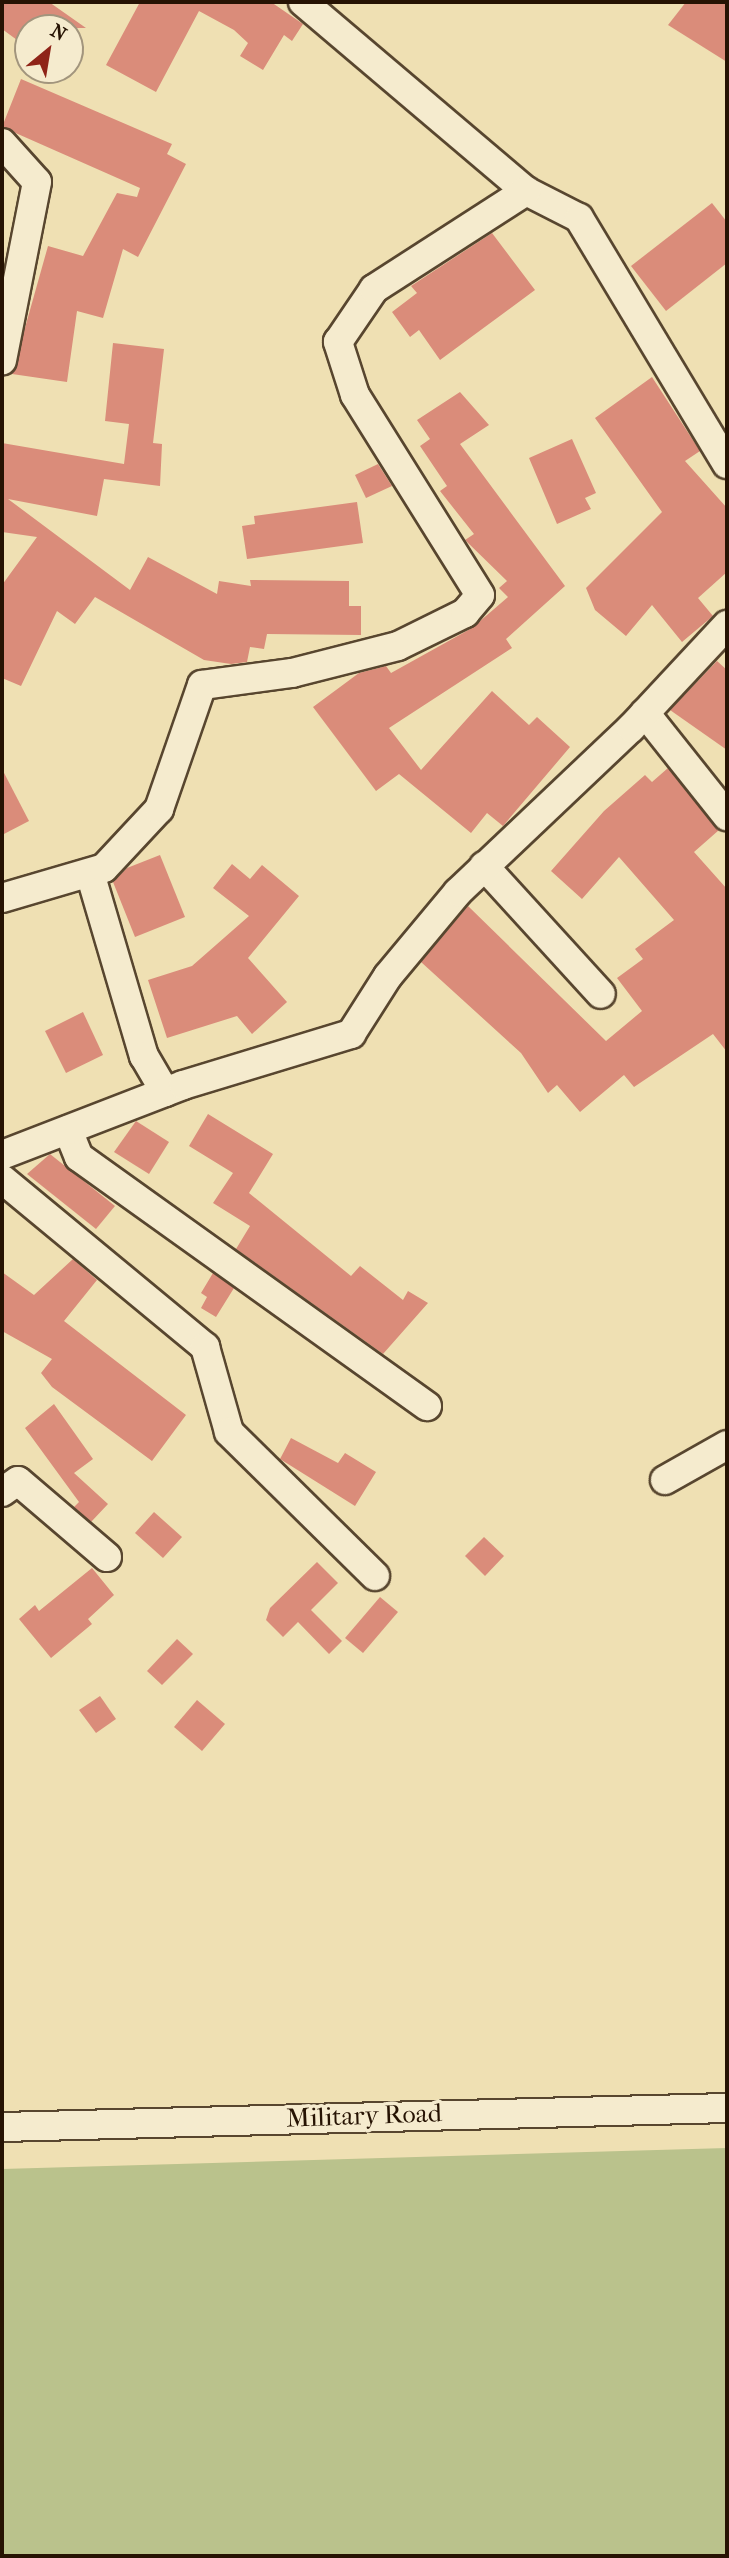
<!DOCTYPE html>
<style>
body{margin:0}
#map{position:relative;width:729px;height:2558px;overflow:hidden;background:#efe0b3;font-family:"IM FELL French Canon",serif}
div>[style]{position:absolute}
.green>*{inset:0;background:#bac28c}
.building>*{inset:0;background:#da8c7a}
.roads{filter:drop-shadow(2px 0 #58462f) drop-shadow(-2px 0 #58462f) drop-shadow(0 2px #58462f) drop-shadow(0 -2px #58462f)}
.minor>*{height:28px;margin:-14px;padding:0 14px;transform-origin:14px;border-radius:14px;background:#f5ebce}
span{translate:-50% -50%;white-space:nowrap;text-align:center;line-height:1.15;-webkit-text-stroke:7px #f5ebce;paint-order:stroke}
.street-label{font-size:26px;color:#261303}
.frame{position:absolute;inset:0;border:4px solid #261303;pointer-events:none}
.north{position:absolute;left:14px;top:14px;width:70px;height:70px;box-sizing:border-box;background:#f5ebce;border:2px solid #a2957d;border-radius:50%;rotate:30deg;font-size:19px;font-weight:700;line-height:28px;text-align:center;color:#261303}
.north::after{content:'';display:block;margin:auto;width:24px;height:32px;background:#8f2418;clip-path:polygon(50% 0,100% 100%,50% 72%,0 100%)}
</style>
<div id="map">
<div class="green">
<i style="clip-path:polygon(727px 2148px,727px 2556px,2px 2556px,2px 2169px)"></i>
</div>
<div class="building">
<i style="clip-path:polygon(2px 2px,49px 2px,86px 28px,28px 28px,28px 48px,2px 29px)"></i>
<i style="clip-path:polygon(140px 2px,271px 2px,303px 24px,292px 41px,284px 35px,263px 70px,240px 56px,248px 43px,234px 30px,199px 11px,156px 92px,106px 65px)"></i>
<i style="clip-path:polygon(686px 2px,727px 2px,727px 62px,668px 25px)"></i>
<i style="clip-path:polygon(21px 79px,172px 144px,167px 154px,186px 164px,138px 257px,123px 249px,103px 318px,77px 311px,67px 382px,12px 374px,48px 246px,83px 256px,117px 193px,137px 197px,140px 188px,2px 127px)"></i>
<i style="clip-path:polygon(712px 203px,727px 222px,727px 263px,666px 311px,631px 266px)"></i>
<i style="clip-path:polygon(492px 233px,535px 290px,440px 360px,419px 330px,410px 337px,392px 312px,417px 293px,411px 286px)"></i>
<i style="clip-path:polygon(113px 343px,164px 349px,153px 443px,162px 444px,160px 486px,104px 479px,97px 516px,8px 499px,130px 590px,148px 557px,217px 594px,219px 581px,251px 586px,250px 580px,349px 581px,349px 606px,361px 606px,361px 635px,267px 634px,264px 649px,250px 647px,247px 662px,231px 664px,204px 660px,95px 597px,75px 624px,57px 611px,21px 686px,2px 678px,2px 585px,37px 537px,2px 532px,2px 443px,124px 464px,129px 424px,105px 421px)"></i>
<i style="clip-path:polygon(652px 377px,700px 451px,685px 461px,727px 508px,727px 572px,698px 598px,713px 616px,682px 642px,652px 605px,626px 636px,595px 610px,586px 588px,662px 512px,595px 418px)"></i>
<i style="clip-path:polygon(460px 392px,489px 425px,460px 444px,565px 586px,506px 639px,512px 648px,389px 728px,421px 770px,492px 691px,529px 725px,537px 717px,570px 747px,503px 826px,487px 813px,471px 833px,399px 774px,376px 791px,313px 707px,359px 673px,386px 666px,391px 673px,472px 628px,508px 597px,499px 588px,507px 581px,465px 540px,474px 534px,440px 491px,447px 486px,420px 446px,430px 439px,417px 420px)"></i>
<i style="clip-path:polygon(572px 439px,596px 493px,585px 498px,591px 509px,557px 524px,529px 458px)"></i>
<i style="clip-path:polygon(378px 464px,392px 486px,366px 498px,355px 475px)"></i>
<i style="clip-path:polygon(357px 502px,363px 543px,247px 559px,242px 526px,255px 524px,254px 516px)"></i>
<i style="clip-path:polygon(717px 661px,727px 670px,727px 750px,670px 710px)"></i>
<i style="clip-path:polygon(668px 768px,719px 830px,694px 852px,727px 889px,727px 1052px,713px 1034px,634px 1087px,624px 1075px,580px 1112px,557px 1085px,548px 1093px,521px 1053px,421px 962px,468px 906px,606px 1041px,642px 1011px,617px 978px,643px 959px,635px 949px,674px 920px,619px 857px,582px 899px,551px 871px,604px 811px,645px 775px,652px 782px)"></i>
<i style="clip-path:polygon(2px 769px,29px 821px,2px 835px)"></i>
<i style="clip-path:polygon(160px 855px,185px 917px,135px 937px,113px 882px,127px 868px)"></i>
<i style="clip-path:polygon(232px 864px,250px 879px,262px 865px,299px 896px,248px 958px,287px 1002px,252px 1034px,237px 1016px,167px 1038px,148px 980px,192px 966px,249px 916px,213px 888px)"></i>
<i style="clip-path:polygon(83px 1012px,103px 1055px,66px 1073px,45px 1031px)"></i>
<i style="clip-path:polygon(208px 1114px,273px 1154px,249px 1193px,351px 1276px,360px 1266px,403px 1300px,408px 1291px,428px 1303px,383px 1354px,236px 1249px,250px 1226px,213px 1203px,233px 1173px,189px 1146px)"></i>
<i style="clip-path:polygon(136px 1121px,169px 1142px,149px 1174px,114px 1152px)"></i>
<i style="clip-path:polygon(50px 1154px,115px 1206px,96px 1229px,27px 1174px)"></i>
<i style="clip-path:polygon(73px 1259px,97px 1280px,64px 1321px,186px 1415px,152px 1461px,52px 1387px,41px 1373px,52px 1359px,2px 1331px,2px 1272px,34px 1295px)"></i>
<i style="clip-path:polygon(213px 1273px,234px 1288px,216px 1317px,201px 1308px,207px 1297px,201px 1293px)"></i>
<i style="clip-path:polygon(54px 1404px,93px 1459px,74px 1473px,108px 1504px,91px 1522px,74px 1507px,79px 1502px,25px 1428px)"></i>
<i style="clip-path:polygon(291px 1438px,338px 1463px,345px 1453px,376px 1472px,355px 1506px,280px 1459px)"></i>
<i style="clip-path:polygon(154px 1512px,182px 1537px,163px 1558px,135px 1533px)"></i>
<i style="clip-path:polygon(484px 1537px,504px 1556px,485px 1576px,465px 1556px)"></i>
<i style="clip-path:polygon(317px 1562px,338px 1583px,311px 1610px,342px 1641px,329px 1654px,298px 1622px,283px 1637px,266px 1620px,270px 1608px)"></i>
<i style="clip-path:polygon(92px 1568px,114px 1595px,88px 1619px,92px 1624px,51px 1658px,19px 1619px,35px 1605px,39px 1611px)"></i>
<i style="clip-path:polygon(380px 1597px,398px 1612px,363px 1653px,345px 1638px)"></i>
<i style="clip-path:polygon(177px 1639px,193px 1654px,162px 1685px,147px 1671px)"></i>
<i style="clip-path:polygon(100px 1696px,116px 1719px,96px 1733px,79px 1710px)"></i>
<i style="clip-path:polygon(197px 1700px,225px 1724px,202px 1751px,174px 1727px)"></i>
</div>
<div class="roads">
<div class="minor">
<i style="left:303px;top:2px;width:292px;rotate:40.3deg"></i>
<i style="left:526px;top:191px;width:59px;rotate:27deg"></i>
<i style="left:579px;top:218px;width:287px;rotate:59deg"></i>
<i style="left:2px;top:143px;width:52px;rotate:48.1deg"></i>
<i style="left:37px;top:182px;width:182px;rotate:101.1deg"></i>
<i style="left:645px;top:713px;width:132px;rotate:51.5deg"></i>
<i style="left:484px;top:866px;width:173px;rotate:47.6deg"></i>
<i style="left:90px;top:873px;width:191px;rotate:73.6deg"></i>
<i style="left:144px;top:1056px;width:42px;rotate:59.7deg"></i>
<i style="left:2px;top:898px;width:106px;rotate:-16.4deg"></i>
<i style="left:104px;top:868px;width:81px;rotate:-47deg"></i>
<i style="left:159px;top:809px;width:131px;rotate:-70.9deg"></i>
<i style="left:202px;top:685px;width:91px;rotate:-7.6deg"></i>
<i style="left:292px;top:673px;width:109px;rotate:-14.3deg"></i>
<i style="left:398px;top:646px;width:75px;rotate:-26.2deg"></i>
<i style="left:465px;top:613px;width:23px;rotate:-50deg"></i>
<i style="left:480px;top:595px;width:236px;rotate:-122deg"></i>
<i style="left:355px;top:395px;width:56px;rotate:-107.8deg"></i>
<i style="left:338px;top:342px;width:64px;rotate:-55.8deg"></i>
<i style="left:374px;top:289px;width:181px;rotate:-32.8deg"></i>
<i style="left:68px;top:1130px;width:29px;rotate:68deg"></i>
<i style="left:79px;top:1157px;width:428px;rotate:35.6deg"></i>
<i style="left:2px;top:1155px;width:194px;rotate:-21.1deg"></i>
<i style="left:183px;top:1085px;width:176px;rotate:-16.9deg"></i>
<i style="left:351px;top:1034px;width:69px;rotate:-57.5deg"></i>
<i style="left:388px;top:976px;width:109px;rotate:-50.2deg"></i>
<i style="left:458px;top:892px;width:238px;rotate:-43.5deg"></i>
<i style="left:631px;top:728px;width:141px;rotate:-47deg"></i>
<i style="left:2px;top:1179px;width:264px;rotate:39.6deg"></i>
<i style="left:205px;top:1347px;width:88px;rotate:74.2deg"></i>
<i style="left:229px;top:1432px;width:205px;rotate:44.6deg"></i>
<i style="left:665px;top:1480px;width:71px;rotate:-29.4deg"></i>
<i style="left:2px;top:1492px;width:19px;rotate:-35deg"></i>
<i style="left:18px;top:1481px;width:117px;rotate:40.5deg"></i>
<i style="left:2px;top:2127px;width:725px;rotate:-1.5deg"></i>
</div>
</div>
<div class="street-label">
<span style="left:364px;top:2116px;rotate:-2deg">Military Road</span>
</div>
<div class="frame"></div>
<div class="north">N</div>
</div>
